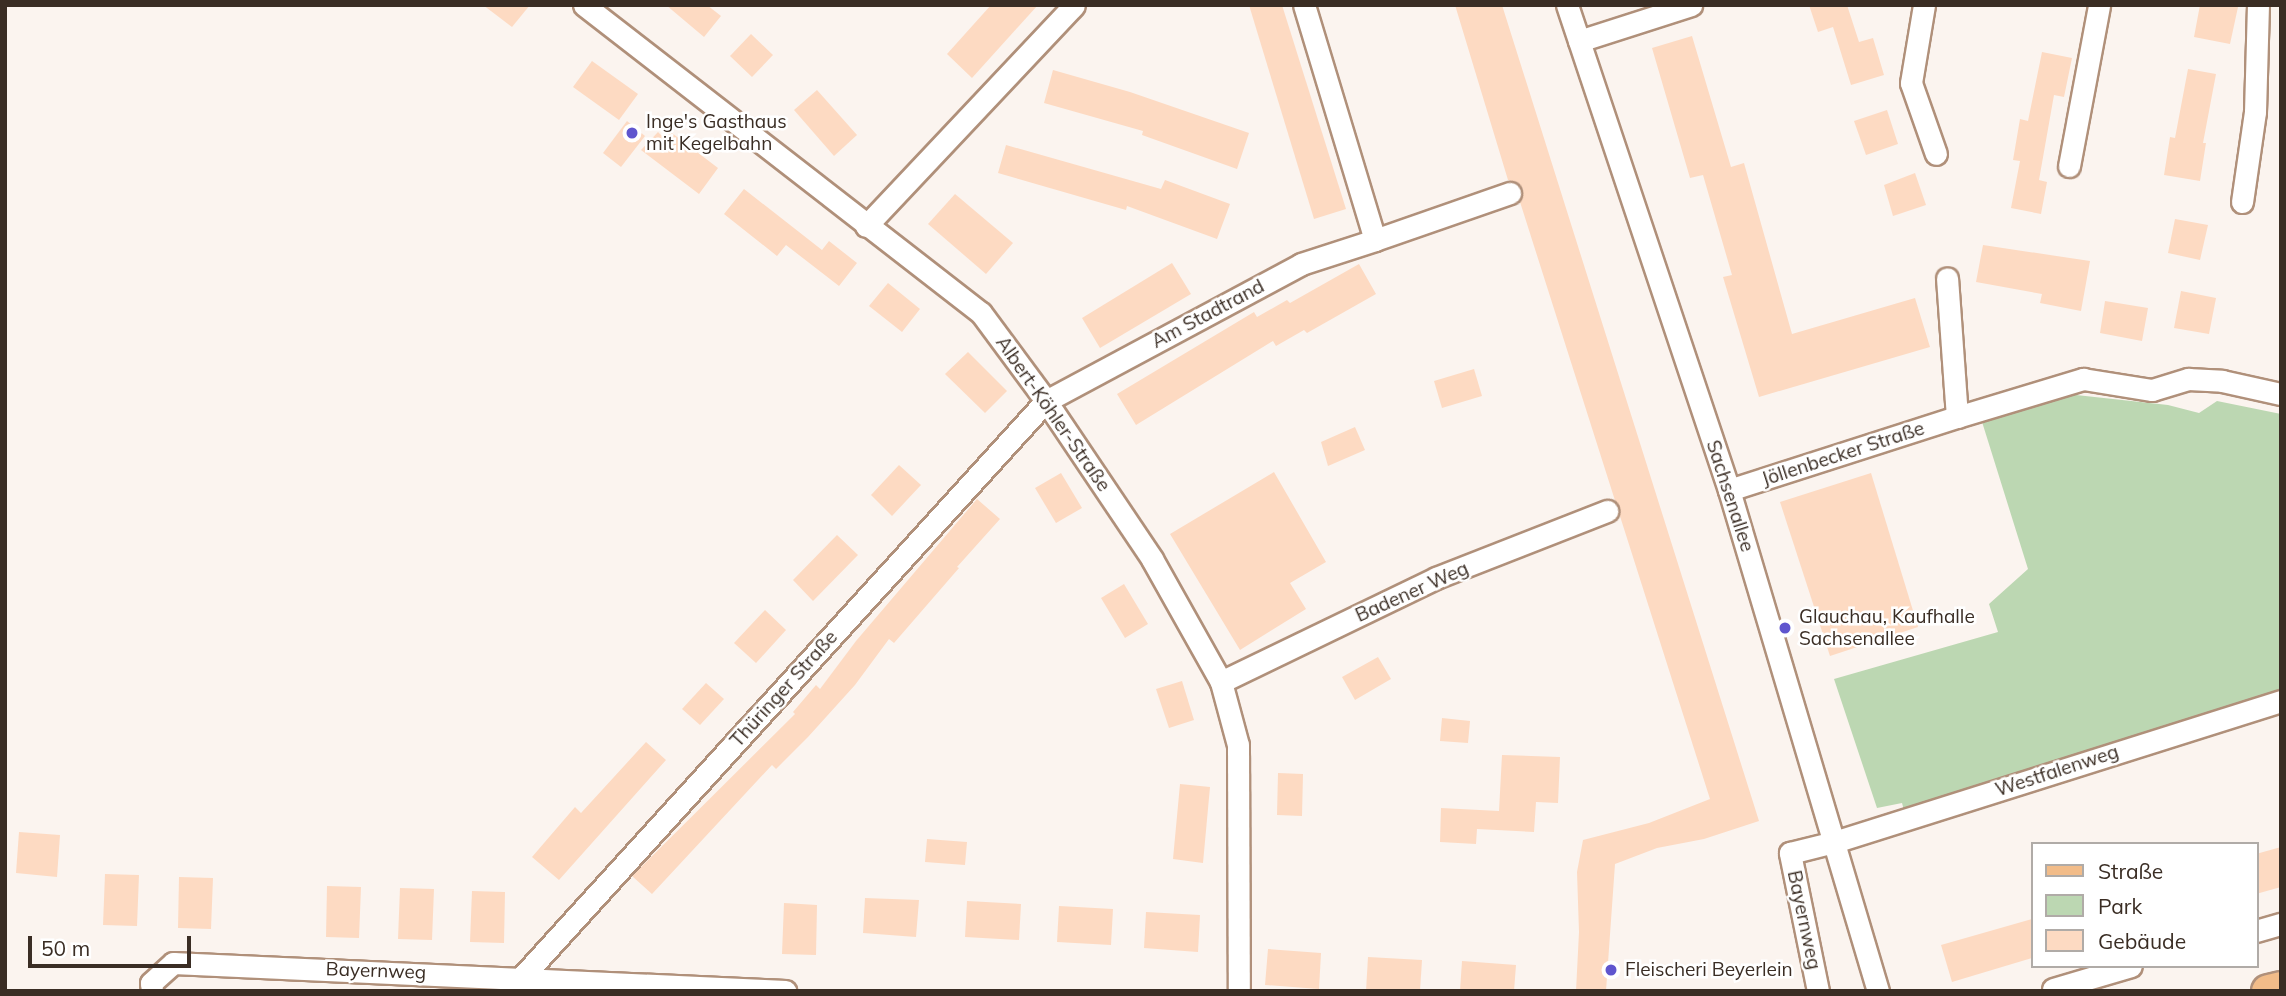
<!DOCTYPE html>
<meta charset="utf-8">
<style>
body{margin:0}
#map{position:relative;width:2286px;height:996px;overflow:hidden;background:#fbf4ef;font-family:Mulish,sans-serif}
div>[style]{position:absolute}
.green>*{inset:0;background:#bcd7b2}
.building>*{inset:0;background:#fddac2}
.roads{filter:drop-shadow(2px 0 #b0907a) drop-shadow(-2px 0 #b0907a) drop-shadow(0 2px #b0907a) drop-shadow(0 -2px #b0907a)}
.street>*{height:21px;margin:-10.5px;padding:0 10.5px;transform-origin:10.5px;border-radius:10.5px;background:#fff}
.primary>*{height:33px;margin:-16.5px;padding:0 16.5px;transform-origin:16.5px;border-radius:16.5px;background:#f2bc89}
.dots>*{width:19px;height:19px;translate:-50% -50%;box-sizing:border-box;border:4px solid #fff;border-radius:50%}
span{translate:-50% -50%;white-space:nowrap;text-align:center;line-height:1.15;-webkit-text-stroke:5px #fff;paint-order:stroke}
.poi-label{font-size:19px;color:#3a2d24}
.left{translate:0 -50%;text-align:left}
.street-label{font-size:19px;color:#3a2d24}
.frame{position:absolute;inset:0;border:7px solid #3a2d24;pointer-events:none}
.legend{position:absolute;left:2031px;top:842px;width:228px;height:126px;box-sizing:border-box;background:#fff;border:2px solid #b0aba7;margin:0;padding:9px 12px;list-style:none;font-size:21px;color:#3a2d24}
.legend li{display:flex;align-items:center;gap:14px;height:35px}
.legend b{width:35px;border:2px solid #b0aba7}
.scale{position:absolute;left:28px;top:936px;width:163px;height:32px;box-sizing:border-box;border:4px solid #3a2d24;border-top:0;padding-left:9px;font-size:21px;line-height:24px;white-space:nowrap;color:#3a2d24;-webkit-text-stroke:5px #fff;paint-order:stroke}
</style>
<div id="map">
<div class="green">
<i style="clip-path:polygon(2067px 394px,2168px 405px,2199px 413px,2217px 401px,2281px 414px,2281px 694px,1905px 814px,1902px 803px,1877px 808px,1834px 679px,1998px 632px,1989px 604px,2028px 569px,1978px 409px)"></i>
</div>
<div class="building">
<i style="clip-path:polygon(483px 5px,530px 5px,512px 27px)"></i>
<i style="clip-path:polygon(666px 5px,707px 5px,721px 16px,704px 37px)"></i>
<i style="clip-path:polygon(991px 5px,1038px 5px,972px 78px,947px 54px)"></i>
<i style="clip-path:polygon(1249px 5px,1282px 5px,1346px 209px,1314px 219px)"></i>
<i style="clip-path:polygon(1455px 5px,1502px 5px,1759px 821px,1704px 839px,1657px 848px,1615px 864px,1606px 991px,1576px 991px,1579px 932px,1577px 872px,1583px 840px,1649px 823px,1710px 799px,1520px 202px,1523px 189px,1518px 183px,1508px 180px)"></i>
<i style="clip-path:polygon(1809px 5px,1847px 5px,1859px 42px,1873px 38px,1884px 75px,1851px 85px,1833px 27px,1818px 32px)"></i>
<i style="clip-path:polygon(2200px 5px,2238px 7px,2230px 44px,2194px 37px)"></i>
<i style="clip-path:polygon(751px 34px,773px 55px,752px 77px,730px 56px)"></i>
<i style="clip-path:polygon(1692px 36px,1731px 167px,1744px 163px,1792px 334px,1915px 298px,1930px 347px,1759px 397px,1723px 277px,1732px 275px,1703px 175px,1690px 178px,1652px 48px)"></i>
<i style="clip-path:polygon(2042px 52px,2072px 58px,2064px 97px,2054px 95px,2039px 180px,2047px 182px,2041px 214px,2011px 208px,2020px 161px,2013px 160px,2020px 119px,2028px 121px)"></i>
<i style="clip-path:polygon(592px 61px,638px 94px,619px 120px,573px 87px)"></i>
<i style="clip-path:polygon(2188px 69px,2216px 74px,2203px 143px,2206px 143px,2200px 181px,2164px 175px,2170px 137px,2175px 138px)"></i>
<i style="clip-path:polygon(1053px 70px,1130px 92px,1249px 133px,1237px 169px,1142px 135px,1143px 131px,1044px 103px)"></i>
<i style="clip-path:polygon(817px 90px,857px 135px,834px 156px,794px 110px)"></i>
<i style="clip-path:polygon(1887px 110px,1898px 144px,1866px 155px,1854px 121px)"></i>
<i style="clip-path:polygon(627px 121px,645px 136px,621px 167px,603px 153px)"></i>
<i style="clip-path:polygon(668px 130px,718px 168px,699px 194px,641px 150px,658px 132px,663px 137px)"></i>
<i style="clip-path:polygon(1006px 145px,1161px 189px,1165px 180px,1230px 204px,1217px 239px,1127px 206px,1126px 210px,998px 173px)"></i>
<i style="clip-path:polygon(1915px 173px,1926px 205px,1893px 216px,1884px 185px)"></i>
<i style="clip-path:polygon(744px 189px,822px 250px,829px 241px,857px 263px,839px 286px,786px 245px,777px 256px,724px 214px)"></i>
<i style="clip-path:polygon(955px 194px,1013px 243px,986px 274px,928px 224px)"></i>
<i style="clip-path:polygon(2175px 219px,2208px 225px,2200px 260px,2168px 253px)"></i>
<i style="clip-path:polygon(1983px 245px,2090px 261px,2081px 311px,2040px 303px,2042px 294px,1976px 282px)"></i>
<i style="clip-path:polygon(1172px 263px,1191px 294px,1100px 348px,1082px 318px)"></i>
<i style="clip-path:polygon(1359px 264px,1376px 294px,1307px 333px,1304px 330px,1276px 346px,1273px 341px,1136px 425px,1117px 394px,1254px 312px,1257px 317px,1287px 300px,1290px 303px)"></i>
<i style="clip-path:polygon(888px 283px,920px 309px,902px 332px,869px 306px)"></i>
<i style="clip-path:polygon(2181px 291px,2216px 298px,2209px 334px,2174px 328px)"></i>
<i style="clip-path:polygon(2105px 301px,2148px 308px,2142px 341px,2100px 333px)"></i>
<i style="clip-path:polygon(968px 352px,1007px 391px,985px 413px,945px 374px)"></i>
<i style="clip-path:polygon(1474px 369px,1482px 396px,1442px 408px,1434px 381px)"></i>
<i style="clip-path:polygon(1355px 427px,1365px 450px,1328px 466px,1321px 442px)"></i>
<i style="clip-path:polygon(899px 465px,921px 485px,892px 516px,871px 495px)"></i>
<i style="clip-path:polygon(1274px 472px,1326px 562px,1290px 583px,1306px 609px,1240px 650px,1170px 534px)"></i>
<i style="clip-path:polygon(1061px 473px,1082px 508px,1056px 523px,1035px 488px)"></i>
<i style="clip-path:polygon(1871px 473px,1918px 627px,1830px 656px,1780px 502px)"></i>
<i style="clip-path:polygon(977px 499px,1000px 519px,957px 567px,959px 568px,894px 643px,889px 639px,855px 685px,808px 737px,776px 769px,772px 765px,652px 894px,632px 876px,795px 714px,793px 712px,816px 685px,820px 689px,856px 641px)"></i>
<i style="clip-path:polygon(837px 535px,858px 555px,813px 601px,793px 580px)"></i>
<i style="clip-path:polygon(1124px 584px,1148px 624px,1125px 638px,1101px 598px)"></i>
<i style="clip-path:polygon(765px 610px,786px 630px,756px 663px,734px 643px)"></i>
<i style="clip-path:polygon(1378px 657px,1391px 679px,1355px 700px,1342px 677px)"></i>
<i style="clip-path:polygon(1182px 681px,1194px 720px,1169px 728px,1156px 689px)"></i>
<i style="clip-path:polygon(706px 683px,724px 699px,700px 725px,682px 709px)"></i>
<i style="clip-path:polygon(1442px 718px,1470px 721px,1468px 743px,1440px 741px)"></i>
<i style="clip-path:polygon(646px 742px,666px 760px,559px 880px,532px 857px,575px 807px,581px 813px)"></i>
<i style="clip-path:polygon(1502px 755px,1560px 757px,1558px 803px,1536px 802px,1534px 832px,1477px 829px,1476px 844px,1440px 842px,1441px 808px,1499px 811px)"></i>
<i style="clip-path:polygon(1278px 773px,1303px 774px,1302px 816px,1277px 815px)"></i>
<i style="clip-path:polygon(1180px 784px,1210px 787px,1203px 863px,1173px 859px)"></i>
<i style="clip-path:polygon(19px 832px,60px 835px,57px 877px,16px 873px)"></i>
<i style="clip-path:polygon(927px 839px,967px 842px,965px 865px,925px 862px)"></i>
<i style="clip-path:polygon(2281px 847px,2281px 887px,2256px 894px,2256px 854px)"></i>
<i style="clip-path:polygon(105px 874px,139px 875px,137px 926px,103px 925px)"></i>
<i style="clip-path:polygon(179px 877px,213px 878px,211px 929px,178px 928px)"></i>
<i style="clip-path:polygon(327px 886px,361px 887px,359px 938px,326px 937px)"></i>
<i style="clip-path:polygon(400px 888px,434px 889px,432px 940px,398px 939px)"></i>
<i style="clip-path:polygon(472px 891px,505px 892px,504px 943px,470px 942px)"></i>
<i style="clip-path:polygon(865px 898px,919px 900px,916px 937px,863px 933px)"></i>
<i style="clip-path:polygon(967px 901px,1021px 904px,1019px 940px,965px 937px)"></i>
<i style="clip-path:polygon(784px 903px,817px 905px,816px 955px,782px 954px)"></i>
<i style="clip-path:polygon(1059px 906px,1113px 909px,1111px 945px,1057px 942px)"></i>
<i style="clip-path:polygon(1146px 912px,1200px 915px,1198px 952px,1144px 948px)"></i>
<i style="clip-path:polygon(2032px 919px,2032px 958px,1952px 982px,1941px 945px)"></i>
<i style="clip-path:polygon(1268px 949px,1321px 953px,1319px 989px,1265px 985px)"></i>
<i style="clip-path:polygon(1368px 957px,1422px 960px,1420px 991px,1366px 991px)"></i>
<i style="clip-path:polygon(1462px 961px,1516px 965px,1514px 991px,1460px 991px)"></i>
</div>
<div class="roads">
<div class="street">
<i style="left:584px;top:5px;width:502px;rotate:37.8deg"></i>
<i style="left:981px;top:313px;width:109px;rotate:53.5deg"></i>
<i style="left:1046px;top:401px;width:190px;rotate:56.1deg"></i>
<i style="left:1152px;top:559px;width:141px;rotate:60.7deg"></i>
<i style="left:1221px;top:682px;width:65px;rotate:74.9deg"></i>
<i style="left:1238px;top:745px;width:246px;rotate:89.8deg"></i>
<i style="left:1567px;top:5px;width:511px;rotate:71.53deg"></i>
<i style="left:1729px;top:490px;width:523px;rotate:73.44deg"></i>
<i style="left:1924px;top:5px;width:79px;rotate:99.5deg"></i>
<i style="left:1911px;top:83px;width:75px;rotate:70.6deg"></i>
<i style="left:1579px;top:41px;width:118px;rotate:-17.8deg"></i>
<i style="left:2069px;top:166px;width:164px;rotate:-79.4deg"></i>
<i style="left:2242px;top:202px;width:91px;rotate:-81.8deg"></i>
<i style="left:2255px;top:112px;width:107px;rotate:-88.4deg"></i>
<i style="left:866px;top:226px;width:303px;rotate:-46.7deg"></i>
<i style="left:1375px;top:240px;width:143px;rotate:-19.2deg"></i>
<i style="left:1957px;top:417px;width:132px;rotate:-16.8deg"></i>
<i style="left:2083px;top:379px;width:70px;rotate:9.1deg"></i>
<i style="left:2152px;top:390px;width:38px;rotate:-17deg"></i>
<i style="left:2188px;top:379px;width:34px;rotate:3deg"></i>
<i style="left:2222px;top:381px;width:60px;rotate:12.4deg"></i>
<i style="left:1729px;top:490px;width:239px;rotate:-17.8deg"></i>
<i style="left:1957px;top:417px;width:139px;rotate:-94.1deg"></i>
<i style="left:1221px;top:682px;width:239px;rotate:-25.8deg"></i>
<i style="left:1436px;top:578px;width:184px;rotate:-21.4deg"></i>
<i style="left:2256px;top:931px;width:26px;rotate:-16deg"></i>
<i style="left:522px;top:977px;width:779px;rotate:-47.71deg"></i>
<i style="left:1046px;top:401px;width:289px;rotate:-28.2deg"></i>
<i style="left:1301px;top:264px;width:78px;rotate:-18deg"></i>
<i style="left:1375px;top:240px;width:245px;rotate:-106.8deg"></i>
<i style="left:2053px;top:989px;width:81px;rotate:-16.4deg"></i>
<i style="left:152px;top:991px;width:8px;rotate:-97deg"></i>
<i style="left:151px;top:983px;width:30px;rotate:-42deg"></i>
<i style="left:173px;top:963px;width:613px;rotate:2.62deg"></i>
<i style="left:1818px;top:991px;width:141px;rotate:-101.5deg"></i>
<i style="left:1790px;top:853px;width:45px;rotate:-14deg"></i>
<i style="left:1834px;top:842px;width:469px;rotate:-17.5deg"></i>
</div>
<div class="primary">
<i style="left:2268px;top:991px;width:13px;rotate:-13deg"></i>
</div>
</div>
<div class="dots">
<i style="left:632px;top:133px;background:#5f55ce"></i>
<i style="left:1785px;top:628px;background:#5f55ce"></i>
<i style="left:1611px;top:970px;background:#5f55ce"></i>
</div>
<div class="poi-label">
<span class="left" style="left:646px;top:133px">Inge's Gasthaus<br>mit Kegelbahn</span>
<span class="left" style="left:1799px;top:628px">Glauchau, Kaufhalle<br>Sachsenallee</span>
<span class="left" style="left:1625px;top:970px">Fleischeri Beyerlein</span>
</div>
<div class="street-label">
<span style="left:1208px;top:314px;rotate:-28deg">Am Stadtrand</span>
<span style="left:1053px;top:414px;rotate:55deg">Albert-Köhler-Straße</span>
<span style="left:1843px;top:454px;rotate:-18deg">Jöllenbecker Straße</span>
<span style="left:1730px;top:496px;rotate:72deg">Sachsenallee</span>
<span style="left:1412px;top:592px;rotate:-24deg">Badener Weg</span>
<span style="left:784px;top:689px;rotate:-48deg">Thüringer Straße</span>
<span style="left:2057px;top:771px;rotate:-18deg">Westfalenweg</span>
<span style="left:1804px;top:920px;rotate:78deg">Bayernweg</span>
<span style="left:376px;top:971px;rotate:2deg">Bayernweg</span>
</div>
<div class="frame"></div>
<ul class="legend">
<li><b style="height:9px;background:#f2bc89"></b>Straße</li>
<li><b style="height:19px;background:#bcd7b2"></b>Park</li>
<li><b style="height:19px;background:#fddac2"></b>Gebäude</li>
</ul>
<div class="scale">50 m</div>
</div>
